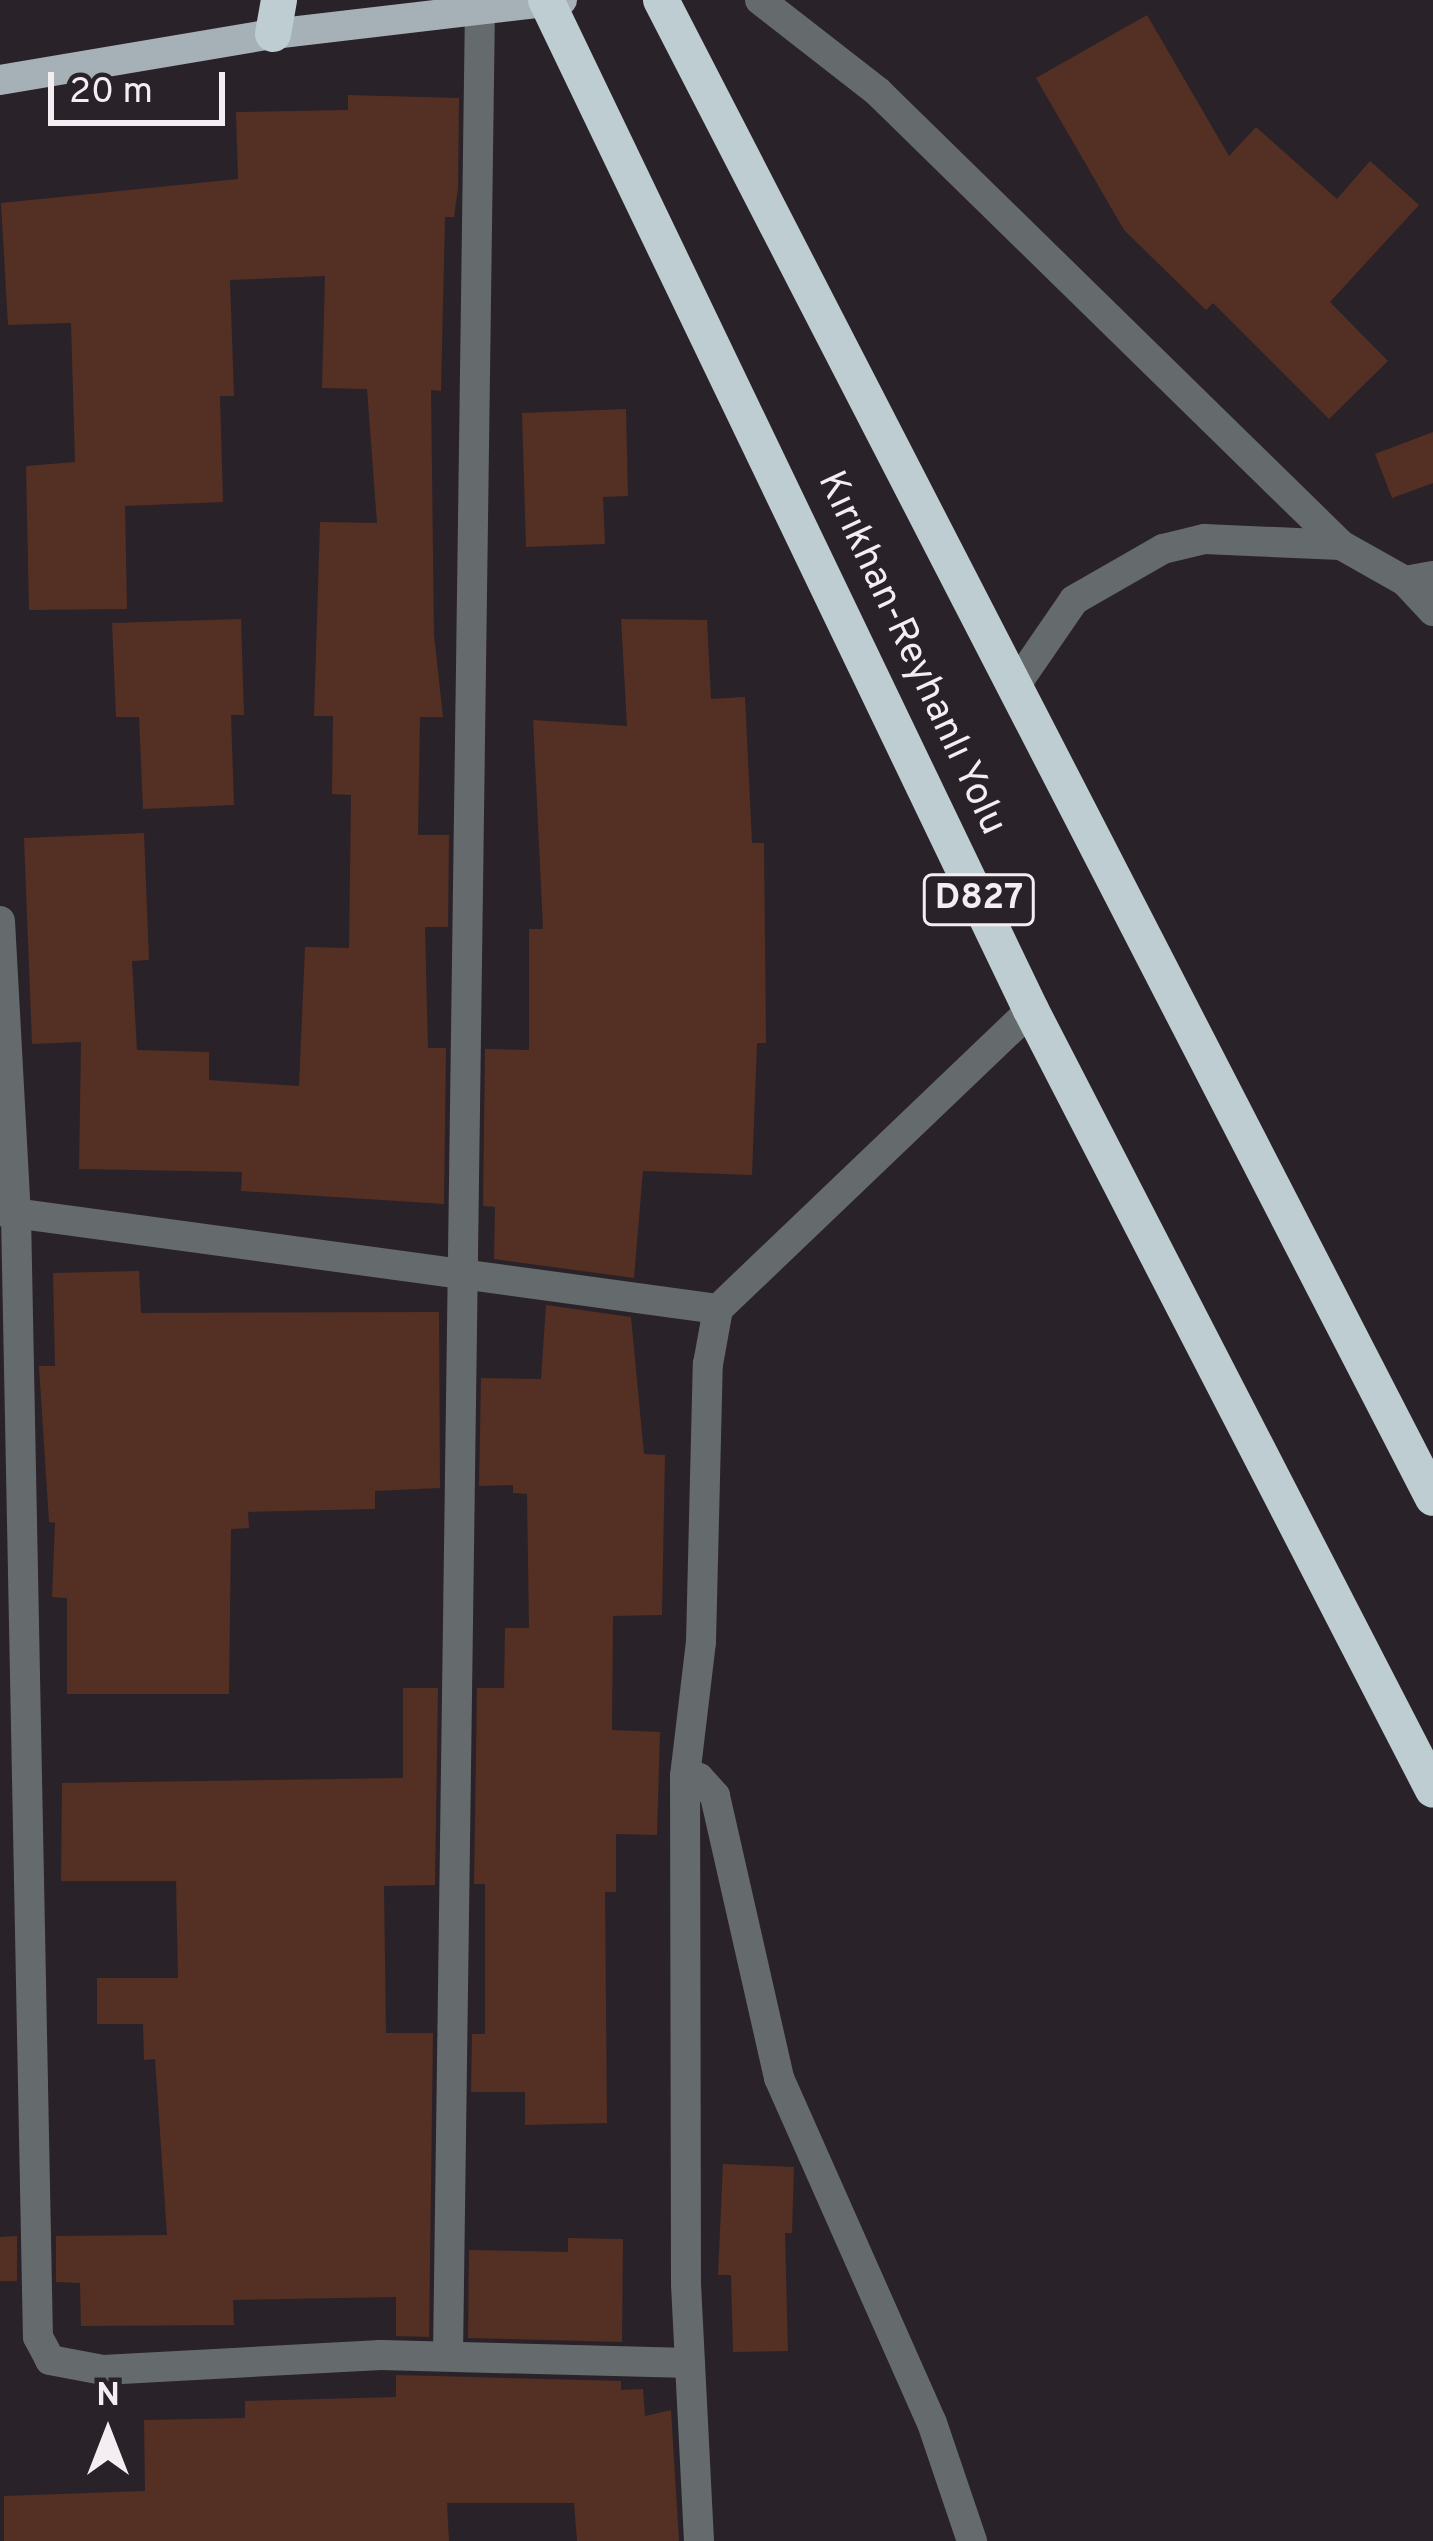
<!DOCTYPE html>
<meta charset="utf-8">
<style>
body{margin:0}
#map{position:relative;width:1433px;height:2541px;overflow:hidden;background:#2a2229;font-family:Overpass,sans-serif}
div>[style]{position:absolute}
.building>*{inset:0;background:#542f23}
.minor>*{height:30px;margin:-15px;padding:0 15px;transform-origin:15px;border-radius:15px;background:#656b6d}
.major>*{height:30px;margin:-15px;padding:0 15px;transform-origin:15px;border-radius:15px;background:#a5b1b6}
.highway>*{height:36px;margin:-18px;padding:0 18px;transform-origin:18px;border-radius:18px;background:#becdd2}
span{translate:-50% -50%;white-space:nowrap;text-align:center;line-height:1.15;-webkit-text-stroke:9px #2a2229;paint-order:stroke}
.shield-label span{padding:3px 9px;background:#2a2229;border:3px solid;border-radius:9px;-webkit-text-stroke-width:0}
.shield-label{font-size:36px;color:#f4eef3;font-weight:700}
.street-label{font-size:39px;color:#f4eef3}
.north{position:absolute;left:48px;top:2373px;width:120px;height:120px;-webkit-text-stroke:9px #2a2229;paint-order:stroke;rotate:0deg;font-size:33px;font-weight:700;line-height:48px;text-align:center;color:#f4eef3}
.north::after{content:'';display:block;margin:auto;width:42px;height:54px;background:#f4eef3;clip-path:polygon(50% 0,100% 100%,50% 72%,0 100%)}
.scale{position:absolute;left:48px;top:72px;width:177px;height:54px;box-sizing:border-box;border:6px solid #f4eef3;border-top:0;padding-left:15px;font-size:36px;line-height:42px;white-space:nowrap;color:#f4eef3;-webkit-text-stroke:9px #2a2229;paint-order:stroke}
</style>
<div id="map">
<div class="building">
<i style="clip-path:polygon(1147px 15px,1229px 156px,1256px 127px,1337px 199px,1370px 161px,1419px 205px,1330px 302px,1388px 361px,1329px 419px,1213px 303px,1206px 310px,1124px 230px,1036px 78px)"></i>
<i style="clip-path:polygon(348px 95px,459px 98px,458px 188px,454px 217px,445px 217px,441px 391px,431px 390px,434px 635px,443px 717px,420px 717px,418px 835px,449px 835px,448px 927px,425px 927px,428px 1048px,446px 1048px,444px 1204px,241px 1191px,242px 1172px,79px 1169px,81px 1042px,32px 1044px,24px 838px,144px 833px,149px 960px,132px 961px,137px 1050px,209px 1052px,209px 1080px,299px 1086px,305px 947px,349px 948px,351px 795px,332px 794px,333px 716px,314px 716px,320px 522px,377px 523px,367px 389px,322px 388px,325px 276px,230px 280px,234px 396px,220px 396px,223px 502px,125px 506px,127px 609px,29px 610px,26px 466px,75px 462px,71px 323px,8px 325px,1px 203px,238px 179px,236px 112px,348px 110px)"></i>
<i style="clip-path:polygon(626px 409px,628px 496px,603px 497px,605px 544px,526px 547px,522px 413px)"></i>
<i style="clip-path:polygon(1433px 432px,1433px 483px,1392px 498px,1375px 454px)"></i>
<i style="clip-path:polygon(241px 619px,244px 715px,231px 715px,234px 805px,143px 809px,139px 717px,116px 717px,112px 623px)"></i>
<i style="clip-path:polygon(621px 619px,707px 620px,711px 699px,745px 697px,752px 843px,764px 843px,766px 1043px,757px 1043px,752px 1175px,643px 1171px,634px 1278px,494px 1259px,495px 1207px,483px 1206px,485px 1049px,529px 1050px,529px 929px,543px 929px,533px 720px,627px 726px)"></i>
<i style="clip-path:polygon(139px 1271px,141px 1313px,439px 1312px,440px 1488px,375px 1491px,375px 1509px,248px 1512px,249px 1528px,231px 1529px,229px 1694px,67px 1694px,67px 1598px,52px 1597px,55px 1523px,49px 1522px,39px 1366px,55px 1366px,53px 1273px)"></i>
<i style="clip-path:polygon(546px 1305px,631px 1317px,644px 1454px,665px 1455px,662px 1615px,613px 1616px,612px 1730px,660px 1732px,657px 1835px,616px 1834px,616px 1892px,605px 1892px,607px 2123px,525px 2125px,525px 2092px,471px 2092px,472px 2034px,485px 2034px,485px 1884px,474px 1884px,477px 1688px,504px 1688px,505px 1628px,529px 1628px,527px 1494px,513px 1493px,513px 1485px,479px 1486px,481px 1378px,541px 1379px)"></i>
<i style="clip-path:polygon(403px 1688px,438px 1688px,435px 1885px,384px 1886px,386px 2033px,433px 2033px,429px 2337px,396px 2336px,396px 2297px,233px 2300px,234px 2325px,81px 2326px,80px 2283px,56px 2282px,56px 2236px,167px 2235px,155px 2059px,144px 2060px,143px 2024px,97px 2024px,97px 1978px,178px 1978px,176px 1881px,61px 1881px,62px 1783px,403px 1778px)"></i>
<i style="clip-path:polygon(723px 2164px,794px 2167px,792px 2233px,785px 2233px,788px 2351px,733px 2352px,731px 2275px,718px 2275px)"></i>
<i style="clip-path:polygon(17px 2236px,17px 2281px,0 2281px,0 2237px)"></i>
<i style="clip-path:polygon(568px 2238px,623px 2239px,622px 2342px,468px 2338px,469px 2250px,568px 2252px)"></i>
<i style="clip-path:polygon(396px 2375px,621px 2381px,621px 2390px,643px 2389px,645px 2416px,671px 2410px,679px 2541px,577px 2541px,574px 2503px,447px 2503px,449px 2541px,4px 2541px,4px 2496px,145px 2491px,144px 2420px,245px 2418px,245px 2401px,396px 2397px)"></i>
</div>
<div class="minor">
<i style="left:760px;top:0;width:150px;rotate:37.9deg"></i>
<i style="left:878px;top:92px;width:648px;rotate:44.37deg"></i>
<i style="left:1341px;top:545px;width:73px;rotate:29.4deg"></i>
<i style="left:1405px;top:581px;width:28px;rotate:-10deg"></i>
<i style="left:1405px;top:581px;width:41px;rotate:47deg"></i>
<i style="left:1015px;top:686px;width:104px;rotate:-55.5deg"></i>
<i style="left:1074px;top:600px;width:103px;rotate:-29.8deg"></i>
<i style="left:1163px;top:549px;width:42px;rotate:-13.7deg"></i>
<i style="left:1204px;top:539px;width:137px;rotate:2.5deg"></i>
<i style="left:0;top:921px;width:294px;rotate:86.9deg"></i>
<i style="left:16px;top:1215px;width:1122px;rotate:88.88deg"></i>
<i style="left:38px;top:2337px;width:26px;rotate:62deg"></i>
<i style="left:50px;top:2360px;width:54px;rotate:10.7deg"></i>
<i style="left:103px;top:2370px;width:278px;rotate:-3.1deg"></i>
<i style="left:381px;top:2355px;width:309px;rotate:1.5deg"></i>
<i style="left:0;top:1211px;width:725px;rotate:7.77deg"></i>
<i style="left:685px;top:1776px;width:14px;rotate:8deg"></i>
<i style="left:699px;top:1778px;width:24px;rotate:48deg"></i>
<i style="left:715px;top:1796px;width:289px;rotate:77.2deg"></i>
<i style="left:779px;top:2078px;width:377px;rotate:66.1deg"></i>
<i style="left:932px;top:2423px;width:125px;rotate:71.3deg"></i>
<i style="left:448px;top:2356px;width:2344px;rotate:-89.22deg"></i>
<i style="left:699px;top:2541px;width:258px;rotate:-92.9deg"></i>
<i style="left:686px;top:2283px;width:507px;rotate:-90.11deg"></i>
<i style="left:685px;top:1776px;width:135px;rotate:-83.2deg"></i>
<i style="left:701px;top:1642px;width:278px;rotate:-88.6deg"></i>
<i style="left:708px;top:1364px;width:56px;rotate:-79.7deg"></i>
<i style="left:718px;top:1309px;width:433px;rotate:-43.7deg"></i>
</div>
<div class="major">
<i style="left:0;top:80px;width:277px;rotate:-9.6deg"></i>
<i style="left:273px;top:34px;width:291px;rotate:-6.7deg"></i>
</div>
<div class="highway">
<i style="left:546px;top:0;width:1120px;rotate:64.35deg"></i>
<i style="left:1031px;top:1010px;width:877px;rotate:62.73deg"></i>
<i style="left:661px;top:0;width:1685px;rotate:62.74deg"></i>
<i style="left:273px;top:34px;width:35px;rotate:-80deg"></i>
</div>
<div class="shield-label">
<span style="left:979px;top:900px">D827</span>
</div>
<div class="street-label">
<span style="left:910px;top:654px;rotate:65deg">Kırıkhan-Reyhanlı Yolu</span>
</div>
<div class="north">N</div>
<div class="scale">20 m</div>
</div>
